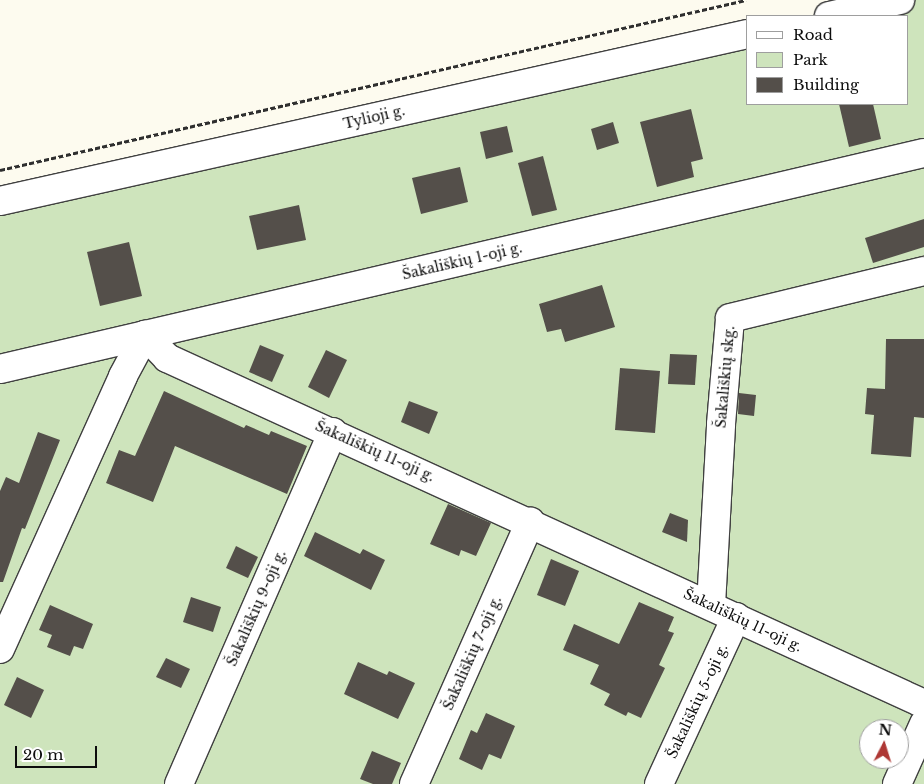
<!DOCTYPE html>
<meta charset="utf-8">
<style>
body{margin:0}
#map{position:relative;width:924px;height:784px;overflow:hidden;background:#fdfbef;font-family:"Libre Baskerville",serif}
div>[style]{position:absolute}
.green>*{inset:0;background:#cee4bc}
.building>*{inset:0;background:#544f4a}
.path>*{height:3px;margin-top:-1.5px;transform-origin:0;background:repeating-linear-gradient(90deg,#2f2f2f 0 5px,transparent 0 7.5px)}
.roads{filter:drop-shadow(1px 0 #404040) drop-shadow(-1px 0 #404040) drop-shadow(0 1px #404040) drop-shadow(0 -1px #404040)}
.street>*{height:28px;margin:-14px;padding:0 14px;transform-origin:14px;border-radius:14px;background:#fff}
span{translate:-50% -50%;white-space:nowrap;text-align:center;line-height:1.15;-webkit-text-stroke:5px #fff;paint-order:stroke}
.street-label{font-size:14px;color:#0d0d0d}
.legend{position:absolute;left:746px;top:15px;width:162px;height:90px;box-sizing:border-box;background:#fff;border:1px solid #9e9e9e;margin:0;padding:6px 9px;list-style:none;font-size:15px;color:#0d0d0d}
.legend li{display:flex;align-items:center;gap:10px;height:25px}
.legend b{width:25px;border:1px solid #9e9e9e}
.north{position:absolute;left:859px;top:719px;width:50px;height:50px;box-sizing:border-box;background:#fff;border:1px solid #9e9e9e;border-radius:50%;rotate:5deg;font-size:14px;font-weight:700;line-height:20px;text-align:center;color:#0d0d0d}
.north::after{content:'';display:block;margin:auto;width:18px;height:22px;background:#ae3734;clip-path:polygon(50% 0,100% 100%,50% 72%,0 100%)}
.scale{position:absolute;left:15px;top:746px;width:82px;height:22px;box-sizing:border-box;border:2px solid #0d0d0d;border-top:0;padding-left:6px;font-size:15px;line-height:18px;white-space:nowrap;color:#0d0d0d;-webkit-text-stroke:4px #fff;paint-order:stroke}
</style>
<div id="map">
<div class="green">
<i style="clip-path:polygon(evenodd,914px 0,924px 0,924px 784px,0 784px,0 201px,748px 34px,748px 104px,908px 104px,908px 16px,829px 16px,914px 0,869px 729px,899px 729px,899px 759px,869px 759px,869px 729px)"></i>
</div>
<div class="building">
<i style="clip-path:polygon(839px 104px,873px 104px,881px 139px,849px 147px)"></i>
<i style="clip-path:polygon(691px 109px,703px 159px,691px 162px,694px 177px,657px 187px,640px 122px)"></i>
<i style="clip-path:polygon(613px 122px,619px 143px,597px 150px,591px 129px)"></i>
<i style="clip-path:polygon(507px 126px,513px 152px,486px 159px,480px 132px)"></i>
<i style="clip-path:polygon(543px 156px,557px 210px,532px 216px,518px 163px)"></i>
<i style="clip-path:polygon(460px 167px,468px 202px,421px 214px,412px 178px)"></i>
<i style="clip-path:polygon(299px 205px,306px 240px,257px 250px,249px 216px)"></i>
<i style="clip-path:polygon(924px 219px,924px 247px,873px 263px,865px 238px)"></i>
<i style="clip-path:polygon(129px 242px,142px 296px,100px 306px,87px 252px)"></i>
<i style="clip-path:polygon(602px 285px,615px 327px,565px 342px,561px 329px,547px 332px,539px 304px)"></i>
<i style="clip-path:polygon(886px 339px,924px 339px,924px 418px,914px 417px,911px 457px,871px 454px,874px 415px,865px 414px,867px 388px,885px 389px)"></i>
<i style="clip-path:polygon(260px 345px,284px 355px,272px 382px,249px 372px)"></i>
<i style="clip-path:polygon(326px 350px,347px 360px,329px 398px,308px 387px)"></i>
<i style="clip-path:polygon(670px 354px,697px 355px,695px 385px,668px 384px)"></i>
<i style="clip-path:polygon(620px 368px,660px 371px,655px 433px,615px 430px)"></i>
<i style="clip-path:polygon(164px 391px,244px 428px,246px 425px,269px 435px,271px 431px,307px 446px,287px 494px,175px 446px,153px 502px,106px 483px,119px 450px,135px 456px)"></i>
<i style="clip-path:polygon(739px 393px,756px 395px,754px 416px,738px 414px)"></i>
<i style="clip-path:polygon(409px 401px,438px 412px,429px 434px,401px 422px)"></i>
<i style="clip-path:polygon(38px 432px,60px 440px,25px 529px,22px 528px,3px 582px,0 582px,0 491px,6px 477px,19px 483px)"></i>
<i style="clip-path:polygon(448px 504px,491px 523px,476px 556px,461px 550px,459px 556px,430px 544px)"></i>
<i style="clip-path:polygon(670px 513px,688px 520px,687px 542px,662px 532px)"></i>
<i style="clip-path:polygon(315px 532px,360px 554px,363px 549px,385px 560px,371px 590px,304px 556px)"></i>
<i style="clip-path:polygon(236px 546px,258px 557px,248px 578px,226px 568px)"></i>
<i style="clip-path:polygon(551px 559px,579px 571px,565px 606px,537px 595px)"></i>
<i style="clip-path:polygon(191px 597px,221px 607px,213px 632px,183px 622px)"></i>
<i style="clip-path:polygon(639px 602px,674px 617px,668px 631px,674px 633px,659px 665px,665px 668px,641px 718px,628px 712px,626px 716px,604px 705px,610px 694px,590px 684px,599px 665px,563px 650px,574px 624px,619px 644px)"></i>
<i style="clip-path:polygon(50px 605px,93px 624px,83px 649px,74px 646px,70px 656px,47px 647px,52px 635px,39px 630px)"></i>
<i style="clip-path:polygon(166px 658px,190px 669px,181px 688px,156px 677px)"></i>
<i style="clip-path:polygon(358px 662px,387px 675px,389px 671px,415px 683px,398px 719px,344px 694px)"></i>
<i style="clip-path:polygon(17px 677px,44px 690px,31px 718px,4px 705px)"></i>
<i style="clip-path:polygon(486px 713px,515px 726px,501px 759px,489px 754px,482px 770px,459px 759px,471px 730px,477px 733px)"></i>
<i style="clip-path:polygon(372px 751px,401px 763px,392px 784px,373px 784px,360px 779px)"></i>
</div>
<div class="path">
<i style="left:0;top:170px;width:765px;rotate:-12.84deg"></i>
</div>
<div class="roads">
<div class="street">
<i style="left:829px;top:16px;width:73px;rotate:-12.7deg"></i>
<i style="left:0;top:201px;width:766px;rotate:-12.59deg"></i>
<i style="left:0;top:369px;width:949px;rotate:-13.16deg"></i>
<i style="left:711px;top:605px;width:181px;rotate:-86.8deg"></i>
<i style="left:721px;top:424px;width:106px;rotate:-85.1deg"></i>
<i style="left:730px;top:318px;width:200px;rotate:-13.6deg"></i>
<i style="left:0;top:649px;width:299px;rotate:-65.7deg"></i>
<i style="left:123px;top:376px;width:47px;rotate:-61.8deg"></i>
<i style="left:145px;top:335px;width:32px;rotate:46deg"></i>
<i style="left:167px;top:358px;width:832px;rotate:24.56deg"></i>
<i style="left:179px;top:784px;width:384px;rotate:-66.4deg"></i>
<i style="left:414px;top:784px;width:287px;rotate:-66.1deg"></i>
<i style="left:659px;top:784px;width:184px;rotate:-65.2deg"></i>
<i style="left:897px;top:784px;width:66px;rotate:-65.8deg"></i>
</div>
</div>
<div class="street-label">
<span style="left:374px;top:117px;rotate:-13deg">Tylioji g.</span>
<span style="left:462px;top:261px;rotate:-13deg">Šakališkių 1-oji g.</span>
<span style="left:725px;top:377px;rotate:-85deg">Šakališkių skg.</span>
<span style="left:375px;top:451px;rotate:24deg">Šakališkių 11-oji g.</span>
<span style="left:256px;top:608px;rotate:-66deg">Šakališkių 9-oji g.</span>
<span style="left:743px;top:620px;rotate:25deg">Šakališkių 11-oji g.</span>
<span style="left:472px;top:653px;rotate:-66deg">Šakališkių 7-oji g.</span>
<span style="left:697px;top:701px;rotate:-65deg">Šakališkių 5-oji g.</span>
</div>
<ul class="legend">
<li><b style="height:6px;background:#fff"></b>Road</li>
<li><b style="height:14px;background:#cee4bc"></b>Park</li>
<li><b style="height:14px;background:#544f4a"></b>Building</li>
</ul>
<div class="north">N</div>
<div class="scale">20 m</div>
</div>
